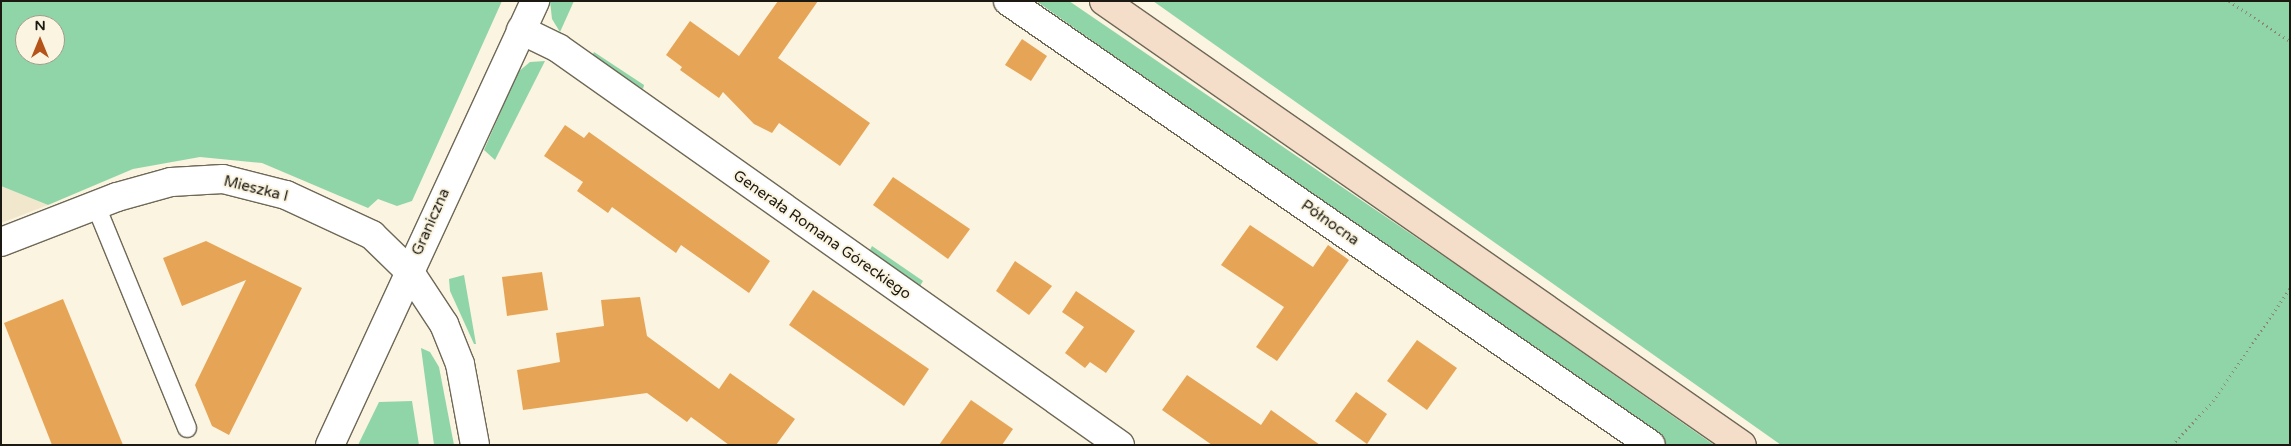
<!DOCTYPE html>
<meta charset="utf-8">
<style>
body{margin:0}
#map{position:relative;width:2291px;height:446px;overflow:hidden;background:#fbf4e0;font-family:"Varela Round",sans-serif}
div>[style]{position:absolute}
.built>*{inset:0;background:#f1e7cc}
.green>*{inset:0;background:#90d5a7}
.building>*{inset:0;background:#e6a556}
.path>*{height:3px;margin-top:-1.5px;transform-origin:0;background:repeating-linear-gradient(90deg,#8a8678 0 1px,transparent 0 5px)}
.roads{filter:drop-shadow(1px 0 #6e6857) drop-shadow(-1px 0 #6e6857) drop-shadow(0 1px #6e6857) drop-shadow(0 -1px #6e6857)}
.service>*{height:18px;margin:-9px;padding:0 9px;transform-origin:9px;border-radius:9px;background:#fff}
.minor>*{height:28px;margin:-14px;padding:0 14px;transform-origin:14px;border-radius:14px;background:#fff}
.secondary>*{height:28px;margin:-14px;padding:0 14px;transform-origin:14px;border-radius:14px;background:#f4ddc9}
span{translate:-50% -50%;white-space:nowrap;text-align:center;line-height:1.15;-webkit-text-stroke:4px #fbf4e0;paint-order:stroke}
.street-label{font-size:15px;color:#1b1912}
.frame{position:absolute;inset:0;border:2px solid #1b1912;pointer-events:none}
.north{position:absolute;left:15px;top:15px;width:50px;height:50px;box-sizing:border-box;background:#fbf4e0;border:1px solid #a19c8e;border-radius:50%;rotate:0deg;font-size:14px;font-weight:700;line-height:20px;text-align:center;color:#1b1912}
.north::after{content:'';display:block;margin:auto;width:18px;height:22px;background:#b55319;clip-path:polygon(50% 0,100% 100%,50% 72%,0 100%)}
</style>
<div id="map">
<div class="built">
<i style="clip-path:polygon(1px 186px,48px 205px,1px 223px)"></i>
</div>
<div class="green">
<i style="clip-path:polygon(evenodd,1px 1px,502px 1px,412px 201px,397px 206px,378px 199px,368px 208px,262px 163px,200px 157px,133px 169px,48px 205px,1px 186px,1px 1px,25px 25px,55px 25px,55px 55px,25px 55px,25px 25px)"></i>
<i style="clip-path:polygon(550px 1px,574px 1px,560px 32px,552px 19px)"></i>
<i style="clip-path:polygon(1036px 1px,1069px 1px,1483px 283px,1714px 445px,1666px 445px)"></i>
<i style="clip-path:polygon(1153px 1px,2290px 1px,2290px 445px,1781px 445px)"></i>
<i style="clip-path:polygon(594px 52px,644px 85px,643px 89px,592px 56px)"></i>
<i style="clip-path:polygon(545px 61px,495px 160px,484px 150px,518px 72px,530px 62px)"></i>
<i style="clip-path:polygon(872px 246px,923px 281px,920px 286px,870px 250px)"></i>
<i style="clip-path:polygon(464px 275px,476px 344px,474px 344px,450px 291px,449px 279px)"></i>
<i style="clip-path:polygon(421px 348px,430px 352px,439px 367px,454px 445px,434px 445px)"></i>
<i style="clip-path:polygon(412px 401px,419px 445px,358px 445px,379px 402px)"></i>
</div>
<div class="building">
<i style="clip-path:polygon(778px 1px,818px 1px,778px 58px,870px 123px,840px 166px,779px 123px,772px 133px,754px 124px,723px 92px,719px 98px,680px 70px,682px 67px,666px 55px,690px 21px,739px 56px)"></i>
<i style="clip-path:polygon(1022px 39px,1047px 56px,1031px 81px,1005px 65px)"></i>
<i style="clip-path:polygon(565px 125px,584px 138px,589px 132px,770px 261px,749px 293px,681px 245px,676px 253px,612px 207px,608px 213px,577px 191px,583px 182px,544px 156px)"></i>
<i style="clip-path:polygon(893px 177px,970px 229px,948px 259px,873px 205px)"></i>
<i style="clip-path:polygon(1250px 225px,1313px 267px,1328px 245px,1349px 260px,1277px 361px,1256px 347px,1284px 307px,1221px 265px)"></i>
<i style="clip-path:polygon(206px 241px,302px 288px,229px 435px,212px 426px,195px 385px,246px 280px,182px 306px,163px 258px)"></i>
<i style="clip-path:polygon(1015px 261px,1052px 286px,1029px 315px,996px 291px)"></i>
<i style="clip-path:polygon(542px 272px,548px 310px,507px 316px,502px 277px)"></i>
<i style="clip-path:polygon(813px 290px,929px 369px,904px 406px,789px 325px)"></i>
<i style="clip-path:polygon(1076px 291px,1135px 331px,1106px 373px,1090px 362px,1085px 368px,1065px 353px,1084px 327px,1062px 312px)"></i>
<i style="clip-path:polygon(640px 297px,647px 336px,719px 389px,730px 373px,795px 419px,776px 445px,729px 445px,691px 417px,687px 422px,647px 393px,523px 410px,517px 370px,560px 362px,556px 333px,604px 326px,601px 300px)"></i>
<i style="clip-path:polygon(63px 299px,123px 445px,52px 445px,4px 323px)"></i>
<i style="clip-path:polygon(1417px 340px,1457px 368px,1427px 410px,1387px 381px)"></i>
<i style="clip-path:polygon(1187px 375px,1261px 425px,1271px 410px,1320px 445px,1212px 445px,1162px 410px)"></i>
<i style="clip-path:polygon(1356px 392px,1387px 414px,1367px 444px,1335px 421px)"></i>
<i style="clip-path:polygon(971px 400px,1013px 429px,1002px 445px,939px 445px)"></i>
</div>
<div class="path">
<i style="left:2229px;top:1px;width:73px;rotate:33.3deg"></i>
<i style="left:2172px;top:445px;width:60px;rotate:-47deg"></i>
<i style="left:2213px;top:401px;width:137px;rotate:-55.7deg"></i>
</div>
<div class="roads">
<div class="service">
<i style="left:96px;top:206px;width:240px;rotate:67.7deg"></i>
</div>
<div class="minor">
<i style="left:1008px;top:1px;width:781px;rotate:34.63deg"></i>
<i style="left:521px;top:30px;width:41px;rotate:25.9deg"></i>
<i style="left:558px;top:48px;width:688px;rotate:35.24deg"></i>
<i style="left:1px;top:242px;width:124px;rotate:-21.2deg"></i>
<i style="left:117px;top:197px;width:56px;rotate:-15.5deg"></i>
<i style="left:171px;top:182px;width:52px;rotate:-3.3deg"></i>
<i style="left:223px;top:179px;width:65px;rotate:14.3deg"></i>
<i style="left:286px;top:195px;width:95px;rotate:24.9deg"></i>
<i style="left:372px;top:235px;width:52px;rotate:44.2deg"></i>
<i style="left:409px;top:271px;width:64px;rotate:56.6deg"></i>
<i style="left:444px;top:324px;width:43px;rotate:68.2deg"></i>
<i style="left:460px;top:364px;width:82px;rotate:79.5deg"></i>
<i style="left:330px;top:445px;width:489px;rotate:-65.2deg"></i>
</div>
<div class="secondary">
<i style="left:1104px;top:1px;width:777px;rotate:34.84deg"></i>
</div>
</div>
<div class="street-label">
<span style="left:256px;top:189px;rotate:14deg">Mieszka I</span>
<span style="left:431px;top:222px;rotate:-66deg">Graniczna</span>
<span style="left:1330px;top:223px;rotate:35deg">Północna</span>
<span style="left:822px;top:235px;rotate:35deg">Generała Romana Góreckiego</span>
</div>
<div class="frame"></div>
<div class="north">N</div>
</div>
